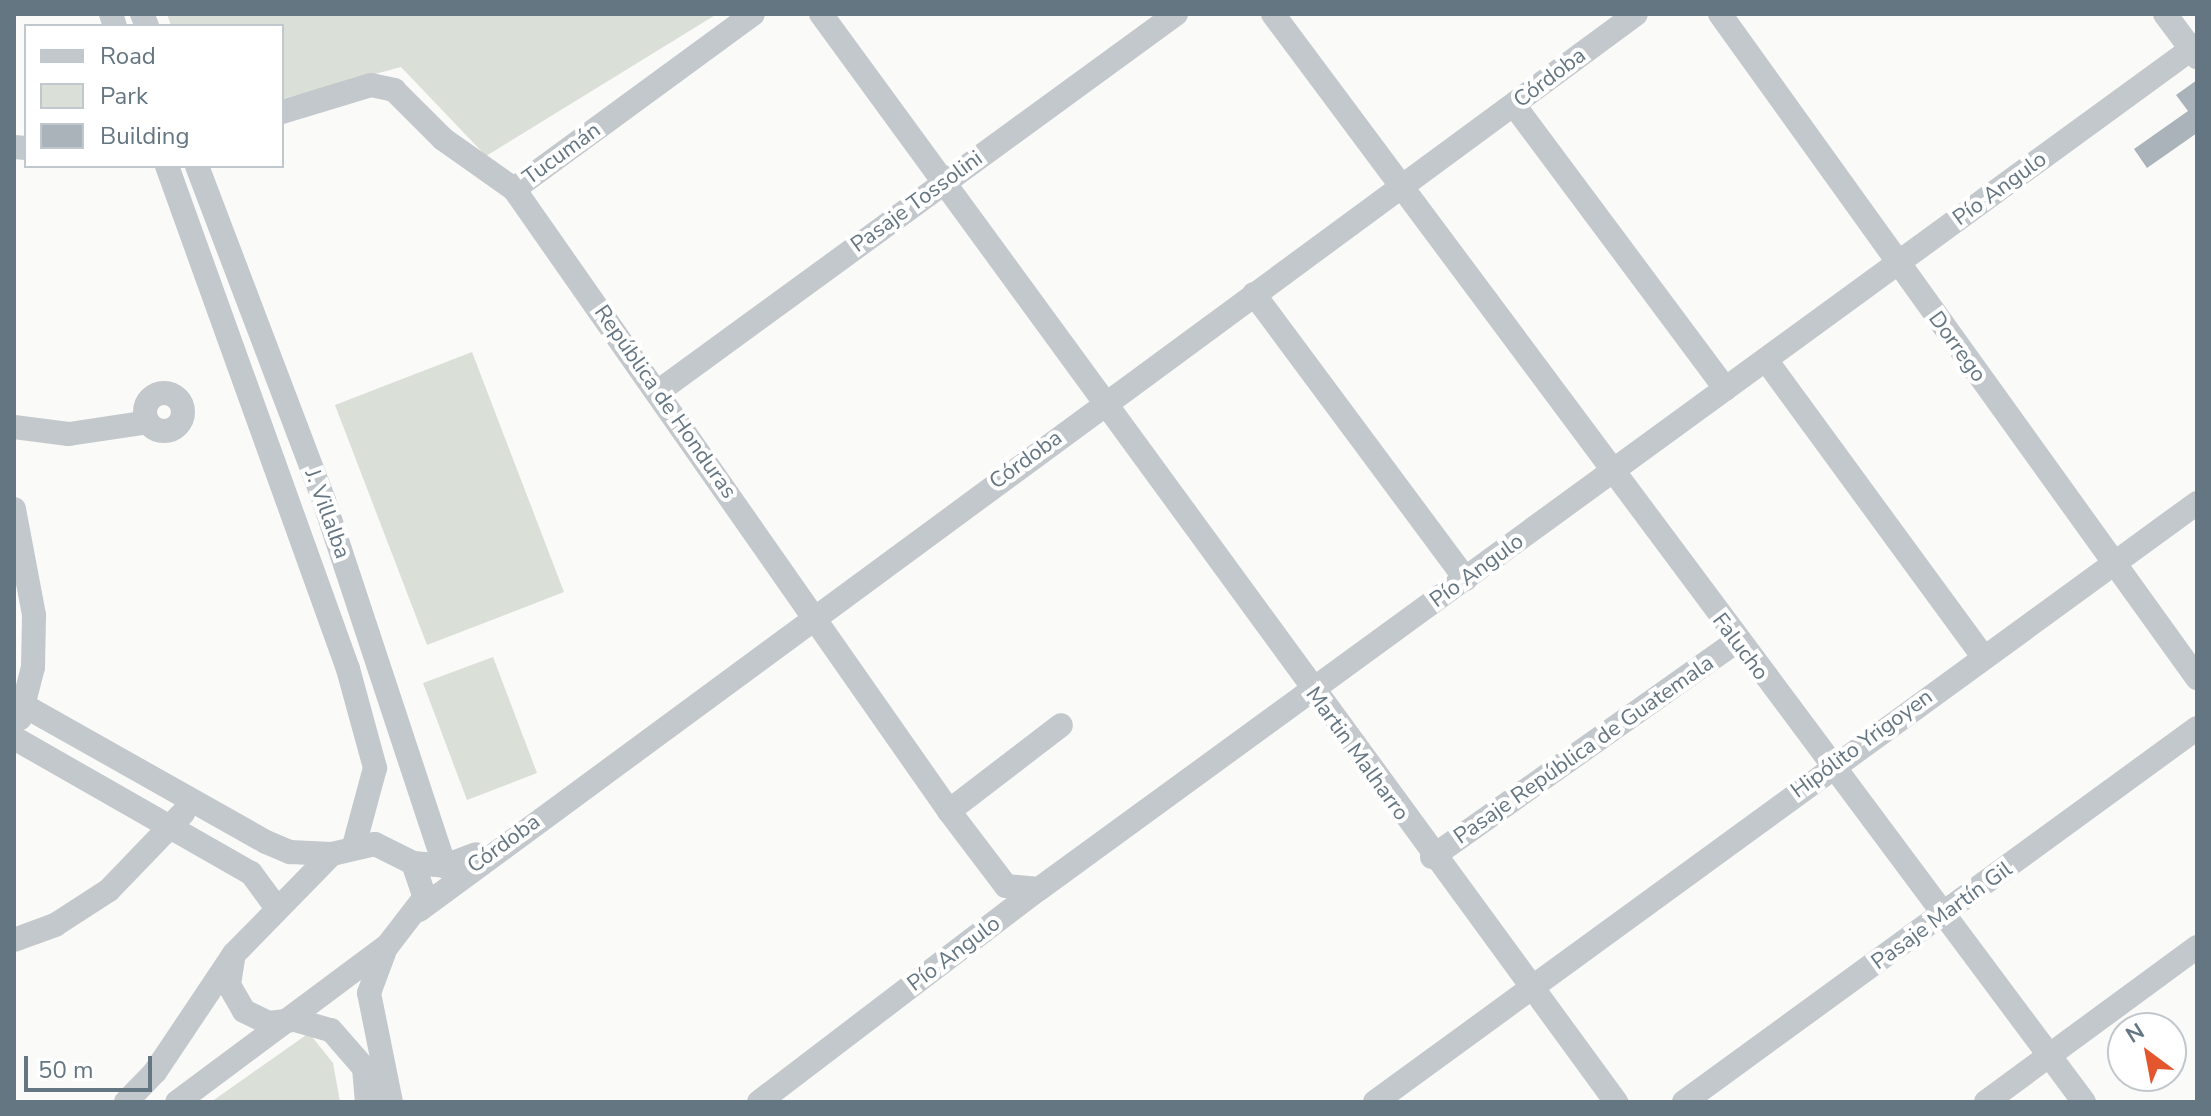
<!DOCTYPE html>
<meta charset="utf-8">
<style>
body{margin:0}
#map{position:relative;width:2211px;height:1116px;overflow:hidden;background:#fafaf8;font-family:"Nunito Sans",sans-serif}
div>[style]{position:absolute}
.green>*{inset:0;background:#dadfd7}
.building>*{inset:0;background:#aab3b9}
.minor>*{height:24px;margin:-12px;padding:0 12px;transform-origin:12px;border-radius:12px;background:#c3c8cc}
.minor>.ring{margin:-12px;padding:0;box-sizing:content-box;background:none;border:24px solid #c3c8cc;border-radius:50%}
span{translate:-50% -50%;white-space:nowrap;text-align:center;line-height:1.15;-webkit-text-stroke:8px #fff;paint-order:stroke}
.street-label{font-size:22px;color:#657683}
.frame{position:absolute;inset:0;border:16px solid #657683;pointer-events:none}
.legend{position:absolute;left:24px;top:24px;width:260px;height:144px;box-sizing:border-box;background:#fff;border:2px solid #c1c8cd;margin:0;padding:10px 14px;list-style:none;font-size:24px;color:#657683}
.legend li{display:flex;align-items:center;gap:16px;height:40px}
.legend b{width:40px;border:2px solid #c1c8cd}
.north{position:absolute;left:2107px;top:1012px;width:80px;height:80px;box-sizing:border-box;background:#fff;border:2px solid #c1c8cd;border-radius:50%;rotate:328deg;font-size:22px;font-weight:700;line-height:32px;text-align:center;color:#657683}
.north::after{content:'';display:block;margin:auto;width:28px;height:36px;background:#e4572e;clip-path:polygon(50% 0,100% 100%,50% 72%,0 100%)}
.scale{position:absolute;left:24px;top:1056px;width:128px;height:36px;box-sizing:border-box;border:4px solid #657683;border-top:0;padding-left:10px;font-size:24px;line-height:28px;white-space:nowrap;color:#657683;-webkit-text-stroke:6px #fff;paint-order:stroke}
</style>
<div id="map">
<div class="green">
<i style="clip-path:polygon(167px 14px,717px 14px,486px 156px,401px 67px,282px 99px,282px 26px,171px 26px)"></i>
<i style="clip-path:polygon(472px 352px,564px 592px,427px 645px,335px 405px)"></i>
<i style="clip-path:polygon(493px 657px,537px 773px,467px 800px,423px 683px)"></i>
<i style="clip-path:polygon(309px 1033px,333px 1063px,340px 1102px,211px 1102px)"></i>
</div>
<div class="building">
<i style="clip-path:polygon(2197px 80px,2197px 133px,2147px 168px,2134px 149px,2188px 111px,2176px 95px)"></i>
</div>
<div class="minor">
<i style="left:111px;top:14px;width:13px;rotate:72deg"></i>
<i style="left:142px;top:14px;width:13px;rotate:67deg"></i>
<i style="left:821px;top:14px;width:1348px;rotate:53.84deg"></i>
<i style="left:1273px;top:14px;width:1357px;rotate:53.3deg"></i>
<i style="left:1720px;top:14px;width:818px;rotate:54.31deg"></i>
<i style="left:2165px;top:14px;width:54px;rotate:53.3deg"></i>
<i style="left:1514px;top:105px;width:354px;rotate:53.3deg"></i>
<i style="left:282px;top:112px;width:93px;rotate:-16.9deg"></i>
<i style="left:371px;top:85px;width:24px;rotate:12deg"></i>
<i style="left:394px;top:90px;width:69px;rotate:45deg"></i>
<i style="left:443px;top:139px;width:87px;rotate:35.2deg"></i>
<i style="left:514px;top:189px;width:759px;rotate:55.03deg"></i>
<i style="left:949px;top:811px;width:94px;rotate:52.8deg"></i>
<i style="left:1006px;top:886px;width:33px;rotate:5deg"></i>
<i style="left:14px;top:147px;width:12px;rotate:5deg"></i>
<i style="left:167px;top:166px;width:535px;rotate:70.21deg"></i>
<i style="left:348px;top:669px;width:103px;rotate:74.7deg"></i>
<i style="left:375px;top:768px;width:81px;rotate:105.1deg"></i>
<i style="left:197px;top:166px;width:358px;rotate:69.2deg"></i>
<i style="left:324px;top:501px;width:385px;rotate:71.7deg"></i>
<i style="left:514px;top:189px;width:296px;rotate:-36.2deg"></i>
<i style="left:1254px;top:294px;width:355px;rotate:53.4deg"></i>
<i style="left:1766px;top:360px;width:368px;rotate:53.8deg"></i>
<i style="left:659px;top:391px;width:640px;rotate:-36.1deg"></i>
<i class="ring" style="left:145px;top:393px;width:14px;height:14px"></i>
<i style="left:14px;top:427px;width:55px;rotate:7.3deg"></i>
<i style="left:69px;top:434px;width:80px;rotate:-8.6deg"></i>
<i style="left:14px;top:509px;width:108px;rotate:79.3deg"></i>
<i style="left:34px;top:615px;width:52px;rotate:91.1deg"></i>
<i style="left:33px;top:667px;width:53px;rotate:104.3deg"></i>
<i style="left:14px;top:700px;width:289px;rotate:29.4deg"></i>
<i style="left:266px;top:842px;width:26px;rotate:23deg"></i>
<i style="left:290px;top:852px;width:42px;rotate:2.7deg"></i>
<i style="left:14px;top:738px;width:273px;rotate:29.7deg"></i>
<i style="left:251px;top:873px;width:42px;rotate:53.7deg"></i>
<i style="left:949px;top:811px;width:141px;rotate:-37.5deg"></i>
<i style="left:1432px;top:857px;width:372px;rotate:-35.3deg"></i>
<i style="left:413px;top:863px;width:32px;rotate:5deg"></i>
<i style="left:445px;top:866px;width:33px;rotate:-21deg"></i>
<i style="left:419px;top:910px;width:1511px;rotate:-36.36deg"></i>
<i style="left:14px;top:940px;width:44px;rotate:-20.1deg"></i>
<i style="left:55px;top:925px;width:64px;rotate:-32.9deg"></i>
<i style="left:109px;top:890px;width:107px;rotate:-46.1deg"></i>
<i style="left:385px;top:950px;width:46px;rotate:110.4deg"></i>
<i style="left:369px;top:993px;width:111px;rotate:78.6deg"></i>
<i style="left:233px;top:959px;width:26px;rotate:99deg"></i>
<i style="left:229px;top:985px;width:30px;rotate:60deg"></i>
<i style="left:244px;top:1011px;width:28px;rotate:26deg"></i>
<i style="left:269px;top:1023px;width:26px;rotate:-7deg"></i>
<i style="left:295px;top:1020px;width:37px;rotate:16deg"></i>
<i style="left:331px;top:1030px;width:50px;rotate:49deg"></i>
<i style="left:364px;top:1068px;width:34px;rotate:85deg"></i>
<i style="left:126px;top:1102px;width:42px;rotate:-46deg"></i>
<i style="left:155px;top:1072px;width:142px;rotate:-56.2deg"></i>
<i style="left:234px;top:954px;width:140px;rotate:-45.6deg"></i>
<i style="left:332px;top:854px;width:44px;rotate:-13.1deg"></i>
<i style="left:375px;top:844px;width:42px;rotate:26.6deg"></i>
<i style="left:413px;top:863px;width:36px;rotate:71deg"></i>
<i style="left:425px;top:897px;width:61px;rotate:127.6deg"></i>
<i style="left:388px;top:945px;width:263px;rotate:143.3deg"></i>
<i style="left:759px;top:1102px;width:352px;rotate:-37.3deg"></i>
<i style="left:1039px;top:889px;width:1433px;rotate:-36.09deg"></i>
<i style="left:1375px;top:1102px;width:1017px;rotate:-36.08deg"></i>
<i style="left:1684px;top:1102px;width:635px;rotate:-36.09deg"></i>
<i style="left:1986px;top:1102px;width:262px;rotate:-36.3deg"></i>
</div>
<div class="street-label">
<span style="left:1550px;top:78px;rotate:-37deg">Córdoba</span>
<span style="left:562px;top:154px;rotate:-36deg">Tucumán</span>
<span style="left:2000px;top:189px;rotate:-36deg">Pío Angulo</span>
<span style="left:917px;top:202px;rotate:-36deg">Pasaje Tossolini</span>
<span style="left:1957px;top:347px;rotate:54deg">Dorrego</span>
<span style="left:665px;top:402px;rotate:55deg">República de Honduras</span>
<span style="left:1026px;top:460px;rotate:-36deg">Córdoba</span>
<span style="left:327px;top:514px;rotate:70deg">J. Villalba</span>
<span style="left:1477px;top:571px;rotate:-36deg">Pío Angulo</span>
<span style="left:1740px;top:647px;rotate:53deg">Falucho</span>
<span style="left:1862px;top:744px;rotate:-36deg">Hipólito Yrigoyen</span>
<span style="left:1584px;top:750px;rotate:-35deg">Pasaje República de Guatemala</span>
<span style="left:1357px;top:754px;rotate:54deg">Martin Malharro</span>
<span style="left:504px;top:844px;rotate:-36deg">Córdoba</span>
<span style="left:1942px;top:916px;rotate:-36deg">Pasaje Martín Gil</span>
<span style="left:954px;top:954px;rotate:-37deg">Pío Angulo</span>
</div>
<div class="frame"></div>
<ul class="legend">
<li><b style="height:10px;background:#c3c8cc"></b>Road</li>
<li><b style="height:22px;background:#dadfd7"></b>Park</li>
<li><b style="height:22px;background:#aab3b9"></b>Building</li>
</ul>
<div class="north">N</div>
<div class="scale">50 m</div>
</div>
